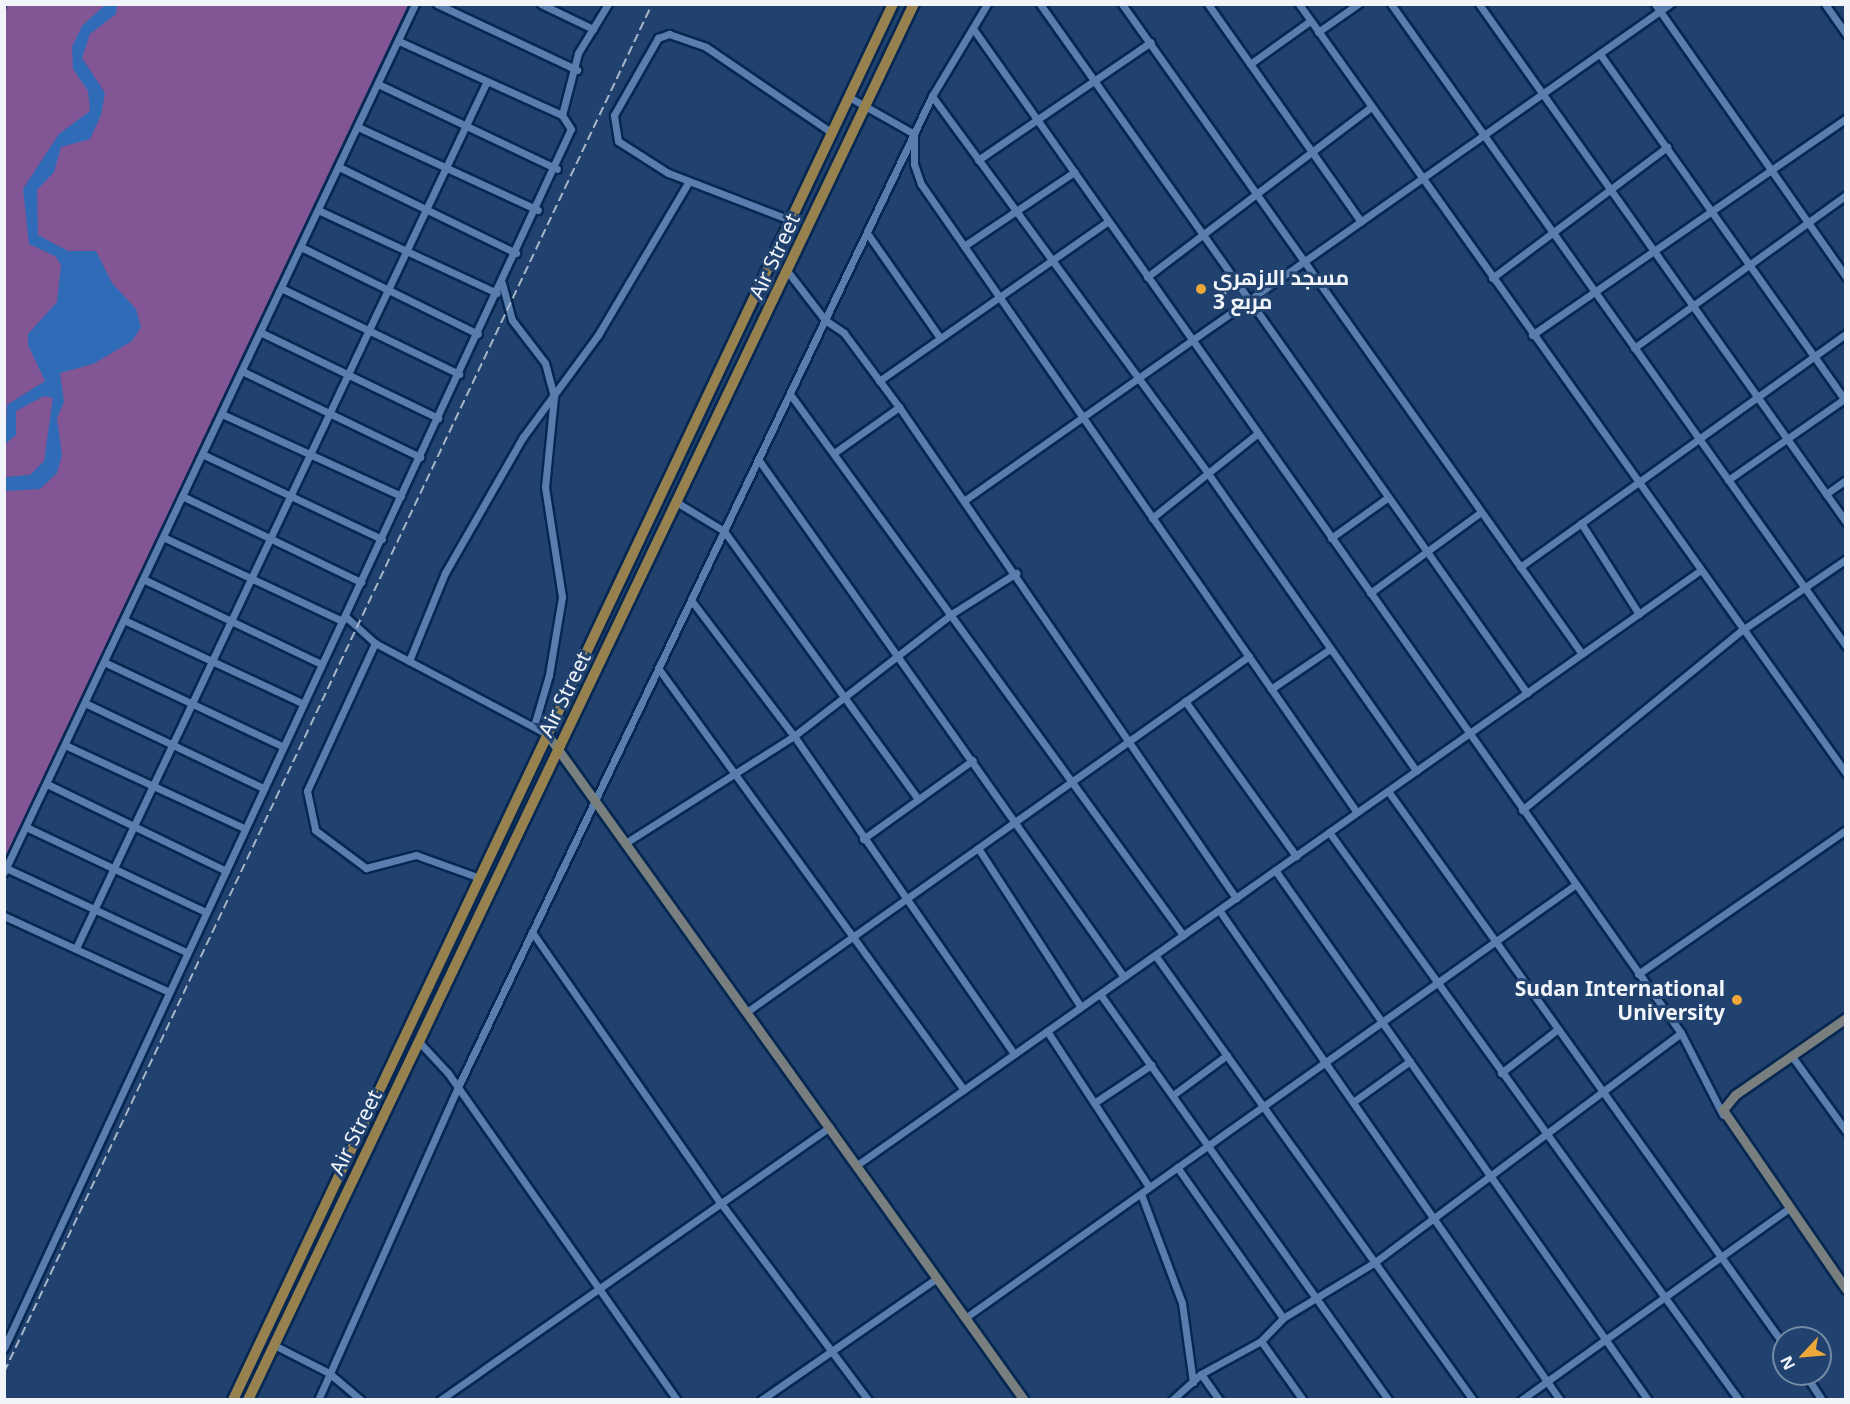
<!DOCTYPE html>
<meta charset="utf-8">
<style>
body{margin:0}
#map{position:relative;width:1850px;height:1404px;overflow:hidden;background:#21426e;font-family:"Noto Sans",Cairo,sans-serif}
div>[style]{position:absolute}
.green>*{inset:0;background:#825594}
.water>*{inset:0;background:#306bb7}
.roads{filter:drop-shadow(2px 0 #052751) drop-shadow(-2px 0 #052751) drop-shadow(0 2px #052751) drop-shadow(0 -2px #052751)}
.street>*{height:7px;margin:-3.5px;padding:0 3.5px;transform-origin:3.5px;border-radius:3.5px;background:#597dad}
.secondary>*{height:9px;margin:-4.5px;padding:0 4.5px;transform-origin:4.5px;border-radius:4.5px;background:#787f7e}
.primary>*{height:10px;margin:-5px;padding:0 5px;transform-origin:5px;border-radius:5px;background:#96814f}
.rail>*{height:2px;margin-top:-1px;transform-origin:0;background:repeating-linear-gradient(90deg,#a6b5c8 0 9px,transparent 0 13.5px)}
.dots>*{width:16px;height:16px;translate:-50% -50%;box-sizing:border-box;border:3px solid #21426e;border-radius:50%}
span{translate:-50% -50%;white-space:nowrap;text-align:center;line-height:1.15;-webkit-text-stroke:6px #21426e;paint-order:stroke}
.street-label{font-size:21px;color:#f1f5fa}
.poi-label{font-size:21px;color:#f1f5fa;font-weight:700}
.left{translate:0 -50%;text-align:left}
.right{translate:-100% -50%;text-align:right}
.frame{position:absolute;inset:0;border:6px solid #f1f5fa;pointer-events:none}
.north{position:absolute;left:1772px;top:1326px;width:60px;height:60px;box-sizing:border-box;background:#21426e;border:2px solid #748aa6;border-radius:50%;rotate:244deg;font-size:16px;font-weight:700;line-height:24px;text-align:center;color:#f1f5fa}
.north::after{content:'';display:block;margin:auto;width:21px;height:27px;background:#eca93a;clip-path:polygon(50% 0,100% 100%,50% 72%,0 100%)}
</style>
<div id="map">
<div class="green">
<i style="clip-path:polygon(8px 5px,408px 5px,5px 858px,4px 16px)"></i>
</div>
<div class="water">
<i style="clip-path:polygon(105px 5px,117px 5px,116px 14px,90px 34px,82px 58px,105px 93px,101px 115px,90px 139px,61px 147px,54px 172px,37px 190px,38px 235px,68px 251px,96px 251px,112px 283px,136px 309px,141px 327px,132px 341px,93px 364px,60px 373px,64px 402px,57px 418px,62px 455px,57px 473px,40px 489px,5px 491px,5px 477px,30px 475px,44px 461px,53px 398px,44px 396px,16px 411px,16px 435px,5px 444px,7px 405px,45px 381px,28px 345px,28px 334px,57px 302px,61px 265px,55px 256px,29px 244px,23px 189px,59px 134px,90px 111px,88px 91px,73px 69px,72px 47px,82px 26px)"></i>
</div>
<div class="roads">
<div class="street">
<i style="left:437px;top:4px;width:155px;rotate:25.2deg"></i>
<i style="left:541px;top:4px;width:58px;rotate:25.7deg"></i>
<i style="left:1040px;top:4px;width:844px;rotate:54.75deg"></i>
<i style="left:1122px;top:4px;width:796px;rotate:54.71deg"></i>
<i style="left:1208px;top:4px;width:266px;rotate:54.9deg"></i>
<i style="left:1299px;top:4px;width:944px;rotate:54.58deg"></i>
<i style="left:1391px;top:4px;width:787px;rotate:54.67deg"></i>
<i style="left:1479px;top:4px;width:635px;rotate:54.68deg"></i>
<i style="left:1655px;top:4px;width:333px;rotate:55deg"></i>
<i style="left:1825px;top:4px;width:37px;rotate:55deg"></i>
<i style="left:974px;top:30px;width:1227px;rotate:54.82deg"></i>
<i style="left:1681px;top:1033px;width:92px;rotate:62.9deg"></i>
<i style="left:1318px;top:32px;width:49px;rotate:-35deg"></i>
<i style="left:1600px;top:54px;width:425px;rotate:54.7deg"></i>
<i style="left:1250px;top:64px;width:74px;rotate:-35.6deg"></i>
<i style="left:378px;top:84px;width:198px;rotate:25.4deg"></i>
<i style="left:932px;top:96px;width:466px;rotate:53.8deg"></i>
<i style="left:1207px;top:472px;width:365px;rotate:55deg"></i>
<i style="left:849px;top:97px;width:75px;rotate:29.6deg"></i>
<i style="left:914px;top:134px;width:30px;rotate:90deg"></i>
<i style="left:914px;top:164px;width:21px;rotate:71deg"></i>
<i style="left:921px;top:184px;width:763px;rotate:55.25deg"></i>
<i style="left:562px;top:115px;width:64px;rotate:-75.5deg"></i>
<i style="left:578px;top:53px;width:57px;rotate:-58.5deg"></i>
<i style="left:358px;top:127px;width:198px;rotate:24.8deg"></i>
<i style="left:978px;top:160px;width:209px;rotate:-34.3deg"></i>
<i style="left:339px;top:167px;width:197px;rotate:25.9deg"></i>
<i style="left:318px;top:210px;width:197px;rotate:24.9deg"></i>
<i style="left:790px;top:220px;width:131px;rotate:-158.9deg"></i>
<i style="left:668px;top:173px;width:59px;rotate:-147.4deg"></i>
<i style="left:618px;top:141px;width:26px;rotate:-99deg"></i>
<i style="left:614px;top:115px;width:89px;rotate:-60.3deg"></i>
<i style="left:658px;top:38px;width:12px;rotate:-20deg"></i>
<i style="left:669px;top:34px;width:39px;rotate:19deg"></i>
<i style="left:706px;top:47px;width:153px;rotate:34.3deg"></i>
<i style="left:867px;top:233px;width:128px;rotate:55.2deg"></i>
<i style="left:964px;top:246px;width:133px;rotate:-33.9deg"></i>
<i style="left:301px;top:247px;width:197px;rotate:26.2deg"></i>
<i style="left:788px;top:272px;width:61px;rotate:52.4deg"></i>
<i style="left:825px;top:320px;width:23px;rotate:34deg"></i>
<i style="left:844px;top:333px;width:92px;rotate:53.4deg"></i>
<i style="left:899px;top:407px;width:596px;rotate:55.54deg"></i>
<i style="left:1147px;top:277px;width:281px;rotate:-37.2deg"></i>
<i style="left:1492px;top:278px;width:219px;rotate:-36.8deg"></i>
<i style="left:502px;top:283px;width:38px;rotate:75deg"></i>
<i style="left:512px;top:320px;width:54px;rotate:52.5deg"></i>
<i style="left:545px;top:363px;width:35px;rotate:75deg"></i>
<i style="left:554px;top:397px;width:90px;rotate:95.7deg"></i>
<i style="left:545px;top:487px;width:111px;rotate:81.2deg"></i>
<i style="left:562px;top:597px;width:79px;rotate:99.5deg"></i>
<i style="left:549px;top:675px;width:53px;rotate:106.4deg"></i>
<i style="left:281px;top:288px;width:198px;rotate:25.8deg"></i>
<i style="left:260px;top:332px;width:198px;rotate:25.8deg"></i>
<i style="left:1532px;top:335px;width:382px;rotate:-34.6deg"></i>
<i style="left:1634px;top:348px;width:261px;rotate:-35.8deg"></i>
<i style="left:242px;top:371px;width:198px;rotate:25.8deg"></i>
<i style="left:879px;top:381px;width:279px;rotate:-34.9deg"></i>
<i style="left:790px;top:394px;width:669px;rotate:54deg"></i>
<i style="left:222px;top:414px;width:197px;rotate:24.6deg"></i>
<i style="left:834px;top:453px;width:80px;rotate:-35.3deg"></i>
<i style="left:202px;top:454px;width:199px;rotate:25.3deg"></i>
<i style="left:758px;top:459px;width:634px;rotate:54.76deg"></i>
<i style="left:1728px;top:480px;width:141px;rotate:-34.9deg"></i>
<i style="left:1826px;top:494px;width:24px;rotate:-35deg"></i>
<i style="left:182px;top:496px;width:199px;rotate:25.7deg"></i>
<i style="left:965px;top:500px;width:862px;rotate:-35.13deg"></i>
<i style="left:678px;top:503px;width:54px;rotate:31.3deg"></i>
<i style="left:724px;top:531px;width:331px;rotate:54.1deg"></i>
<i style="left:1152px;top:518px;width:134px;rotate:-38.7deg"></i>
<i style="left:1581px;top:523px;width:108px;rotate:57.5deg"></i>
<i style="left:163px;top:537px;width:198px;rotate:25.1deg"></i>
<i style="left:1331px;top:538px;width:69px;rotate:-35.5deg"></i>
<i style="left:1520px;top:567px;width:401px;rotate:-35.6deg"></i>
<i style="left:143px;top:579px;width:197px;rotate:25.5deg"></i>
<i style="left:1370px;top:593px;width:137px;rotate:-36.1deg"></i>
<i style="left:691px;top:600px;width:171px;rotate:52.9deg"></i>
<i style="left:794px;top:736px;width:387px;rotate:55.3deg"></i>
<i style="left:345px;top:616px;width:40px;rotate:42deg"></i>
<i style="left:375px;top:643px;width:195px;rotate:27.9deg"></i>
<i style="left:124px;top:620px;width:196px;rotate:25deg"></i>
<i style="left:375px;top:643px;width:163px;rotate:114.7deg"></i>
<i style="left:307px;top:791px;width:40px;rotate:78deg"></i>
<i style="left:315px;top:830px;width:64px;rotate:36.7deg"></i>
<i style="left:366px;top:868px;width:52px;rotate:-14.6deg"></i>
<i style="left:416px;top:855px;width:68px;rotate:19.8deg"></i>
<i style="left:409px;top:661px;width:95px;rotate:-67.8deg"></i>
<i style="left:445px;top:573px;width:157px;rotate:-60.2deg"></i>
<i style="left:523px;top:437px;width:127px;rotate:-53.7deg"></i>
<i style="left:598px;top:335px;width:177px;rotate:-59.4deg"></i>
<i style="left:104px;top:662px;width:197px;rotate:25.3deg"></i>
<i style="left:658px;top:668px;width:521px;rotate:54.05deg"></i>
<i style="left:1271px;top:689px;width:71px;rotate:-34.1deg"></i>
<i style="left:1185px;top:701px;width:191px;rotate:54.4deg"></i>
<i style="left:85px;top:703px;width:197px;rotate:25.5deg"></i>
<i style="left:65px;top:745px;width:197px;rotate:24.9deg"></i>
<i style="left:47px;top:784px;width:199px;rotate:25.9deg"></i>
<i style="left:1388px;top:791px;width:681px;rotate:54.44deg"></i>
<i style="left:1522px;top:810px;width:283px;rotate:-39.3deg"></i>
<i style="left:1741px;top:631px;width:127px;rotate:-34.4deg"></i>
<i style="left:26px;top:827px;width:199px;rotate:25.3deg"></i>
<i style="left:1329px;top:832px;width:701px;rotate:54.18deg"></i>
<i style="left:863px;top:839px;width:135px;rotate:-35.7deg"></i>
<i style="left:627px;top:842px;width:198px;rotate:-32.4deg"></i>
<i style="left:794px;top:736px;width:201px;rotate:-37.7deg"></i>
<i style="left:953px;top:613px;width:75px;rotate:-32.4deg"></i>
<i style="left:978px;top:848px;width:189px;rotate:57.1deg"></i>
<i style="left:6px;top:868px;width:199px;rotate:25deg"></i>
<i style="left:1275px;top:870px;width:648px;rotate:54.86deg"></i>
<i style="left:4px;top:872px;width:960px;rotate:-64.66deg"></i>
<i style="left:1219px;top:910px;width:597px;rotate:55.17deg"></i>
<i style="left:4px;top:916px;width:179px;rotate:24.7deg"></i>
<i style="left:532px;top:932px;width:329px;rotate:55.2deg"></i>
<i style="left:720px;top:1202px;width:247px;rotate:53.2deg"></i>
<i style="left:76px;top:948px;width:959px;rotate:-64.64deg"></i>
<i style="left:1155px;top:955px;width:547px;rotate:54.45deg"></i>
<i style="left:1638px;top:974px;width:253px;rotate:-34.7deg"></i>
<i style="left:1100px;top:994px;width:498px;rotate:54.6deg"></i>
<i style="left:748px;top:1011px;width:614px;rotate:-35.32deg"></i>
<i style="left:1047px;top:1031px;width:186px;rotate:56.8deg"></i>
<i style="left:420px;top:1043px;width:41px;rotate:47deg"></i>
<i style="left:448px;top:1073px;width:399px;rotate:55deg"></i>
<i style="left:1791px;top:1055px;width:94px;rotate:54.1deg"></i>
<i style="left:1501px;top:1073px;width:72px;rotate:-37.7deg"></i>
<i style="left:1173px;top:1095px;width:67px;rotate:-36.5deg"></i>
<i style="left:1353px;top:1102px;width:70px;rotate:-35.7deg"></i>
<i style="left:1094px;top:1103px;width:69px;rotate:-33.7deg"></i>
<i style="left:857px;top:1165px;width:1029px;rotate:-35.19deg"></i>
<i style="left:1177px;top:1167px;width:184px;rotate:54.9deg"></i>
<i style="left:1141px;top:1194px;width:116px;rotate:69.4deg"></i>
<i style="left:1182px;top:1303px;width:80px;rotate:82.1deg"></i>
<i style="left:965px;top:1318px;width:748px;rotate:-35.37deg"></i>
<i style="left:1261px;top:1341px;width:72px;rotate:54.6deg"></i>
<i style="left:274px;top:1345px;width:62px;rotate:27deg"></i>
<i style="left:329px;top:1373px;width:42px;rotate:40.2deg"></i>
<i style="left:4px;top:1348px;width:1344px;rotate:-65.06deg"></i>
<i style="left:571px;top:129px;width:17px;rotate:-123deg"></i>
<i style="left:562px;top:115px;width:179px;rotate:-155.6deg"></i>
<i style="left:1201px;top:1374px;width:32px;rotate:55deg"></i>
<i style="left:1805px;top:1374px;width:31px;rotate:57deg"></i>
<i style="left:318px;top:1400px;width:343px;rotate:-65.9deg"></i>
<i style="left:458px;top:1087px;width:1099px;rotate:-64.44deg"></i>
<i style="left:932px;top:96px;width:107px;rotate:-59.1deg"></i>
<i style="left:440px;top:1400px;width:476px;rotate:-35deg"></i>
<i style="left:761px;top:1400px;width:214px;rotate:-34.7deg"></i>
<i style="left:1172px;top:1400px;width:39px;rotate:-42deg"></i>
<i style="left:1201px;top:1374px;width:68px;rotate:-28.8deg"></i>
<i style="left:1261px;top:1341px;width:32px;rotate:-46deg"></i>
<i style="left:1283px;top:1318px;width:108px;rotate:-31.3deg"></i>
<i style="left:1375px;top:1262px;width:382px;rotate:-36.8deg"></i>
<i style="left:1521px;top:1400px;width:328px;rotate:-35.6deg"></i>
</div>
<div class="secondary">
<i style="left:547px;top:734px;width:819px;rotate:54.39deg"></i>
<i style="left:1846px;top:1018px;width:135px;rotate:145.3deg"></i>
<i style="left:1735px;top:1095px;width:19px;rotate:129deg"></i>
<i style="left:1723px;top:1110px;width:217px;rotate:55.5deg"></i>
</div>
<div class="primary">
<i style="left:233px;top:1400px;width:1544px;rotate:-64.7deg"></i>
<i style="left:248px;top:1400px;width:1547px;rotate:-64.5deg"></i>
</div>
</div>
<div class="rail">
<i style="left:4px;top:1372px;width:1514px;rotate:-64.65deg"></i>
</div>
<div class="dots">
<i style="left:1201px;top:289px;background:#eca93a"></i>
<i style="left:1737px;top:1000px;background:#eca93a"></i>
</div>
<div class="street-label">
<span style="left:774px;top:256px;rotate:-65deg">Air Street</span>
<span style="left:564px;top:694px;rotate:-64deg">Air Street</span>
<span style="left:355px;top:1132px;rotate:-64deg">Air Street</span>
</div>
<div class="poi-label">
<span class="left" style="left:1213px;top:289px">مسجد الازهري<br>مربع 3</span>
<span class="right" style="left:1725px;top:1000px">Sudan International<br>University</span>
</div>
<div class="frame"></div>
<div class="north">N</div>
</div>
